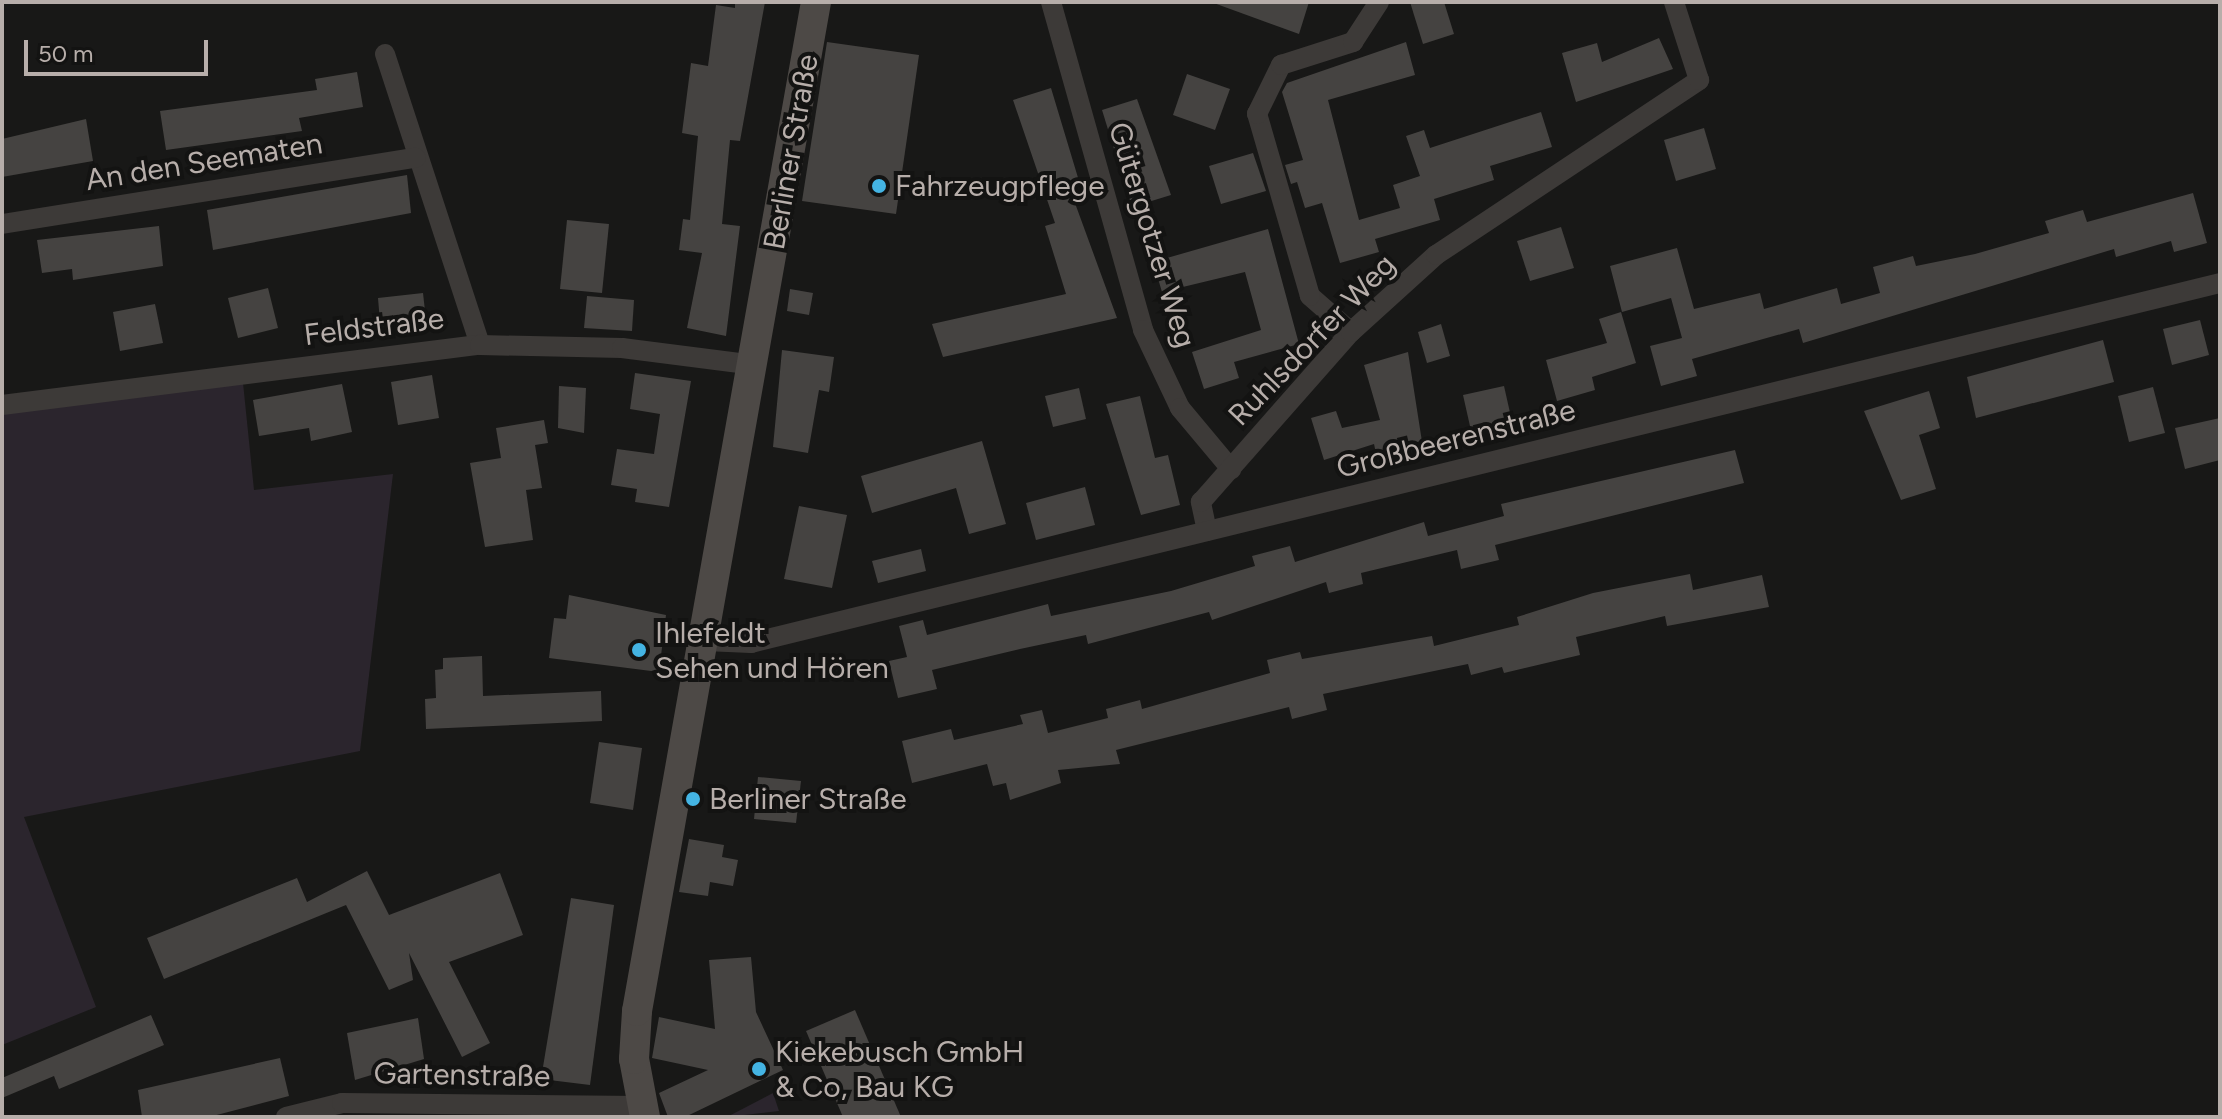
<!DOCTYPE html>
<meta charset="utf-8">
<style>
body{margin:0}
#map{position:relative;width:2222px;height:1119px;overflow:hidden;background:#181817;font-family:Figtree,sans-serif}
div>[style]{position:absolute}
.green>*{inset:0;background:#2b252d}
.building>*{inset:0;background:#454341}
.minor>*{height:20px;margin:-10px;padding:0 10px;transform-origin:10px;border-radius:10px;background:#3d3a38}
.secondary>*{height:30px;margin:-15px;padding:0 15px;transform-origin:15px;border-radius:15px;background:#4d4946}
.dots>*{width:22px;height:22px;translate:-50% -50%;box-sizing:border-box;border:4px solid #131312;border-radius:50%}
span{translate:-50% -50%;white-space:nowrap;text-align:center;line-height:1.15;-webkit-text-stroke:8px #131312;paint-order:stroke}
.street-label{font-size:30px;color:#b7aeaa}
.poi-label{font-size:30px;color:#b7aeaa}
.left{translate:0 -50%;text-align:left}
.frame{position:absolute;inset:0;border:4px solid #b7aeaa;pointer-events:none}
.scale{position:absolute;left:24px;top:40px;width:184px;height:36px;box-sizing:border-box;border:4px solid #b7aeaa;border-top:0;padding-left:10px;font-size:24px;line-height:28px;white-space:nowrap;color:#b7aeaa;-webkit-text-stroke:6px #131312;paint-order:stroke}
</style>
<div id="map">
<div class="green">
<i style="clip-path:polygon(242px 373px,254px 490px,393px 474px,360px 751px,24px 817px,96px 1007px,2px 1045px,2px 405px)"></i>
<i style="clip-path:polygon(773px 1093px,779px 1111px,727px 1117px)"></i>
</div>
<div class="building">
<i style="clip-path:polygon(735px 2px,765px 2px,740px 141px,730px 140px,722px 224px,740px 226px,726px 336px,687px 328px,702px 253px,679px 250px,683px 219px,690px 220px,698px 136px,682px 133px,691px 63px,708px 66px,716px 5px,735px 8px)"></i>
<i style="clip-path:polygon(1211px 2px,1309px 2px,1299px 34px)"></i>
<i style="clip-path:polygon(1410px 2px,1444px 2px,1454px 34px,1423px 44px)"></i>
<i style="clip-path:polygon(1659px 38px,1673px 69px,1576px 102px,1562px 53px,1597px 43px,1602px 62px)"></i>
<i style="clip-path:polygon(827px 42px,919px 55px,896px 214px,802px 201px)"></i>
<i style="clip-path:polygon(1406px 42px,1415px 75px,1328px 100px,1359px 220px,1400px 208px,1393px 185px,1420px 176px,1406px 136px,1424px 130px,1430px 148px,1541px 112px,1552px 147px,1490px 166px,1494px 180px,1434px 199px,1440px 220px,1375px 239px,1379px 252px,1340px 263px,1322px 203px,1305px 208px,1297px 182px,1291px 184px,1285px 165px,1303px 160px,1282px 92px,1287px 83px)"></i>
<i style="clip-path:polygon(357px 72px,363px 107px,299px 118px,302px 131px,166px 150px,160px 111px,317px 90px,315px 79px)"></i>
<i style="clip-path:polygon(1187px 74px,1230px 89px,1215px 130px,1173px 115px)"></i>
<i style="clip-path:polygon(1051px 88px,1079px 181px,1068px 184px,1117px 318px,943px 357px,932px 324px,1066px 294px,1045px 226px,1055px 223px,1013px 100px)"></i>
<i style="clip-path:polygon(1137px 99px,1171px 195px,1132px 207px,1102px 110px)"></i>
<i style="clip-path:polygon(86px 119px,93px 161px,2px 177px,2px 139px)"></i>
<i style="clip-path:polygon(1704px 128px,1716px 169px,1676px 181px,1664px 140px)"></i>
<i style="clip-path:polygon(1253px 153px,1266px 191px,1221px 204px,1209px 166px)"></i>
<i style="clip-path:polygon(407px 175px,411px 213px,213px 250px,207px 210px)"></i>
<i style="clip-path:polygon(2193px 193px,2207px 243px,2174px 252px,2171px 241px,2116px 257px,2114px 249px,1803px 343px,1799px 329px,1692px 359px,1697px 376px,1661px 386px,1650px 346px,1682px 338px,1671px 298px,1622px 312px,1610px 266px,1677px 248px,1694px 309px,1760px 293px,1764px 309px,1837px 288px,1841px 304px,1880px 293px,1873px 267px,1913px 256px,1916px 266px,1975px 254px,2049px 233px,2045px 221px,2083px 210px,2087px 222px)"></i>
<i style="clip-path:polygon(567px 220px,609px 224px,602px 293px,560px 289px)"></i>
<i style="clip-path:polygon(159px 226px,163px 266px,73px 280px,72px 269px,42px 273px,37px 240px)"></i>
<i style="clip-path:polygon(1561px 227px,1574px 268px,1530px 281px,1517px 241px)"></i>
<i style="clip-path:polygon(1268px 229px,1299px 344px,1234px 362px,1239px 378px,1204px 389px,1192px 352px,1261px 330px,1245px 272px,1162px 292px,1153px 262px)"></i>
<i style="clip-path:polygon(268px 288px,278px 328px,238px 338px,228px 298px)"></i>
<i style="clip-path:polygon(790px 289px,813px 293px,809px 315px,787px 311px)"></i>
<i style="clip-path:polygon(423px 293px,427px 329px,381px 334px,378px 298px)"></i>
<i style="clip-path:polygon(587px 296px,634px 300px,632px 331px,584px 328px)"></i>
<i style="clip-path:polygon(155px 304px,163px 343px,120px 351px,113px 312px)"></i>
<i style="clip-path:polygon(1621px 312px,1636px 363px,1592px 377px,1595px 390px,1557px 401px,1546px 360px,1607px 343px,1599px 319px)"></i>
<i style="clip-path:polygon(2200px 320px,2209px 355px,2172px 365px,2163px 329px)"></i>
<i style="clip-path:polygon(1441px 324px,1450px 356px,1427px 363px,1418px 332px)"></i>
<i style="clip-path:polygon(2103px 340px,2114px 382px,1976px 418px,1967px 377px)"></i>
<i style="clip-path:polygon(782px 350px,834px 357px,829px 392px,819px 390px,808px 453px,773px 447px)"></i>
<i style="clip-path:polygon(1408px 352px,1423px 448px,1377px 458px,1374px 444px,1324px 460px,1311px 418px,1336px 411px,1342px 428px,1380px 420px,1364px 365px)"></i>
<i style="clip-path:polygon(635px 373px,691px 381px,669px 507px,635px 502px,637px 489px,611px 485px,617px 449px,654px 454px,660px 414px,630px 409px)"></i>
<i style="clip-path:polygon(432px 375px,439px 418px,398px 425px,391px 382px)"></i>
<i style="clip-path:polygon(342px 384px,352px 432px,311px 441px,309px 428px,259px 436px,253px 400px)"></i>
<i style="clip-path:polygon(559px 386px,586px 388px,584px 433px,558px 428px)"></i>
<i style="clip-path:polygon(1504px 386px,1513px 426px,1472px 435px,1463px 395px)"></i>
<i style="clip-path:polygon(2153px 387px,2165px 433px,2129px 442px,2118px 396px)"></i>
<i style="clip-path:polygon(1079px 388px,1086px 419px,1053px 427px,1045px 396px)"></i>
<i style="clip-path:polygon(1929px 391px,1940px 428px,1919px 435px,1936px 489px,1901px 500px,1864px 411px)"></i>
<i style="clip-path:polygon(1140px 396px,1155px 458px,1168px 455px,1180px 505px,1141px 515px,1106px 404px)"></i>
<i style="clip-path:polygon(2220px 418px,2220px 460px,2185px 469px,2175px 428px)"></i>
<i style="clip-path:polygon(544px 420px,548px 443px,535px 445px,542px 488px,526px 490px,533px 540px,485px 547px,470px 463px,501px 458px,496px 428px)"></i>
<i style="clip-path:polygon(982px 441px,1006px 524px,969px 534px,956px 488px,872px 513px,861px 476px)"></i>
<i style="clip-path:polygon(1735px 450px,1744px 483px,1495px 545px,1499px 560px,1461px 569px,1457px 550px,1361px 573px,1363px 584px,1329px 593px,1326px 582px,1212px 620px,1209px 612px,1088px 644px,1086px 635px,1020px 649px,932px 670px,937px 689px,898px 698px,889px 661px,907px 657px,899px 626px,923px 620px,927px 635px,1048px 604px,1051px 616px,1171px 591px,1255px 566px,1252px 556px,1290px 546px,1295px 562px,1424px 522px,1428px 536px,1504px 516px,1501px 504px)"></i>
<i style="clip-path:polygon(1085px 487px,1095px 525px,1036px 540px,1026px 503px)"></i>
<i style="clip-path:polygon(799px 506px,847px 515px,832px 588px,784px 579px)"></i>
<i style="clip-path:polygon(921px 549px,926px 571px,878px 583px,872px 561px)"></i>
<i style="clip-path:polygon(1690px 574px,1693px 590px,1762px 575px,1769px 607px,1667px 626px,1665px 616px,1576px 637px,1580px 655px,1504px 673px,1502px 667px,1471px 675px,1468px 664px,1323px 694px,1327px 710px,1292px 719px,1289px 707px,1116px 750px,1120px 764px,1058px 770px,1061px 783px,1010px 800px,1006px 783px,993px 786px,987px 764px,912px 783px,902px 741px,951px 729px,954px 740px,1023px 724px,1020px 715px,1042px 710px,1048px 733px,1108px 718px,1106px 709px,1140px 700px,1142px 709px,1270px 673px,1267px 660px,1300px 652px,1302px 659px,1432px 636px,1434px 646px,1519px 625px,1517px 617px,1593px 593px)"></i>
<i style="clip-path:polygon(569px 595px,666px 615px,659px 672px,549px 658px,554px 618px,566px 619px)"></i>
<i style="clip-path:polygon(482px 656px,483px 696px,601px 691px,602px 721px,426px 729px,425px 699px,436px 698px,435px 670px,443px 669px,443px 658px)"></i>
<i style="clip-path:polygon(599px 742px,642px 748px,633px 810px,590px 803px)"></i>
<i style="clip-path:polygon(758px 777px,801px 781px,796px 823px,754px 819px)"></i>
<i style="clip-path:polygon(689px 839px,724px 845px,722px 857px,738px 860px,733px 886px,710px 882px,708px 896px,679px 892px)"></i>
<i style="clip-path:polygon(367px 871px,389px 915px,500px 873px,523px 935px,449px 962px,490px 1043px,462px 1057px,409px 953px,413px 980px,389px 990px,346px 905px,164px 979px,147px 938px,297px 878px,307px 902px)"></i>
<i style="clip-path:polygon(571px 898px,614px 905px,590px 1085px,541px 1079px)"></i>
<i style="clip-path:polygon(751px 957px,756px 1012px,783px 1070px,685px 1117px,668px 1117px,659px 1093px,708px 1070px,652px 1058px,659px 1017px,715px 1029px,709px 960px)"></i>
<i style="clip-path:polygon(855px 1010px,901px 1117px,843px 1117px,806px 1031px)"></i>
<i style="clip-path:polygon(151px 1015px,164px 1045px,59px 1089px,54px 1076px,2px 1098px,2px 1078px)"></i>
<i style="clip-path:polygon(418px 1018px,424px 1059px,355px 1080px,347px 1033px)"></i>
<i style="clip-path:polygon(280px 1058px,289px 1096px,209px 1117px,142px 1117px,138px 1090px)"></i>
</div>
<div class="minor">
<i style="left:1051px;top:2px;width:341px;rotate:74.3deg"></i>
<i style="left:1143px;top:330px;width:86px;rotate:64.6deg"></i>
<i style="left:1180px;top:408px;width:80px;rotate:50.1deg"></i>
<i style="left:385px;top:54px;width:306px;rotate:71.9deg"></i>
<i style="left:2px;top:224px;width:419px;rotate:-9.1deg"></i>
<i style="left:1351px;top:332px;width:55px;rotate:-138.7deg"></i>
<i style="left:1310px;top:296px;width:190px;rotate:-106.2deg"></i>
<i style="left:1257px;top:114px;width:55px;rotate:-63.9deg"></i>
<i style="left:1281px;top:65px;width:76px;rotate:-17.7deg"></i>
<i style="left:1353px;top:42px;width:48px;rotate:-57deg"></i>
<i style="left:2px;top:405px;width:482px;rotate:-7.2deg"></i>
<i style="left:480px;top:345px;width:142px;rotate:1.2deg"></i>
<i style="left:622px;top:348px;width:134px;rotate:7.3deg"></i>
<i style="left:1207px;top:531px;width:30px;rotate:-102deg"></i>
<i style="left:1201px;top:502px;width:227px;rotate:-48.6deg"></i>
<i style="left:1351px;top:332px;width:115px;rotate:-42.2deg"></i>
<i style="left:1436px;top:255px;width:316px;rotate:-33.6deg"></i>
<i style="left:1699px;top:80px;width:82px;rotate:-107.8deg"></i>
<i style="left:705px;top:641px;width:46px;rotate:2.5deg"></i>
<i style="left:751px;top:643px;width:1512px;rotate:-13.77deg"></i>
<i style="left:286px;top:1117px;width:58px;rotate:-14deg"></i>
<i style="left:342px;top:1103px;width:298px;rotate:0.6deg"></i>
</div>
<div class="secondary">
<i style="left:645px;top:1117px;width:59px;rotate:-100.7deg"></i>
<i style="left:634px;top:1059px;width:48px;rotate:-86.4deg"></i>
<i style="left:637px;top:1011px;width:1025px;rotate:-79.94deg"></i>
</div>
<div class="dots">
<i style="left:879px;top:186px;background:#44b4e3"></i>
<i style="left:639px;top:650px;background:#44b4e3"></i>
<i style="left:693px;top:799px;background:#44b4e3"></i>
<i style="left:759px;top:1069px;background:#44b4e3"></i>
</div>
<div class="street-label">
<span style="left:791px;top:152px;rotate:-80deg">Berliner Straße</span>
<span style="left:204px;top:162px;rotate:-9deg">An den Seematen</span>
<span style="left:1152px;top:235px;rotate:73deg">Gütergotzer Weg</span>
<span style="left:374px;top:327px;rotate:-7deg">Feldstraße</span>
<span style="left:1312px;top:340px;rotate:-46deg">Ruhlsdorfer Weg</span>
<span style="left:1456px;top:439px;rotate:-14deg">Großbeerenstraße</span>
<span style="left:462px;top:1075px;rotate:1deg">Gartenstraße</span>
</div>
<div class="poi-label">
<span class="left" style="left:895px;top:186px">Fahrzeugpflege</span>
<span class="left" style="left:655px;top:650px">Ihlefeldt<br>Sehen und Hören</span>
<span class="left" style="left:709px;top:799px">Berliner Straße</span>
<span class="left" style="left:775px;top:1069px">Kiekebusch GmbH<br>&amp; Co, Bau KG</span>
</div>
<div class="frame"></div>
<div class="scale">50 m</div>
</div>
